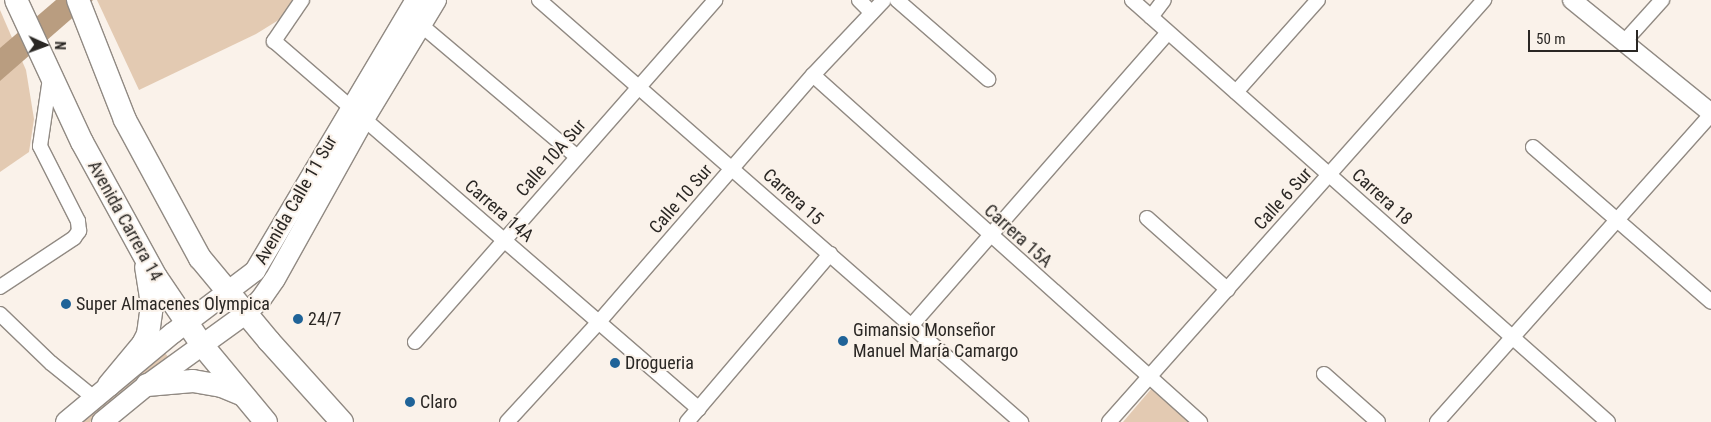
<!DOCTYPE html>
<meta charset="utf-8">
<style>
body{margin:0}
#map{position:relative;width:1711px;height:422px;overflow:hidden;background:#faf2ea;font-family:"Roboto Condensed",sans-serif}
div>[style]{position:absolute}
.green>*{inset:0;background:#e3cab2}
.water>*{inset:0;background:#b99d80}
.roads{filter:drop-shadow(1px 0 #918a83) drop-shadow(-1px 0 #918a83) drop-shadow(0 1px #918a83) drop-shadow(0 -1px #918a83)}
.minor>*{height:14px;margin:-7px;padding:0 7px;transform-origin:7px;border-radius:7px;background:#fff}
.tertiary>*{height:18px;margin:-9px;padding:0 9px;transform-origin:9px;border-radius:9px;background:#fff}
.secondary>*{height:20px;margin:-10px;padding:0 10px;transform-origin:10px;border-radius:10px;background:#fff}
.primary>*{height:22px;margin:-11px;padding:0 11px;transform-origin:11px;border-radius:11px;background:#fff}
.dots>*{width:14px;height:14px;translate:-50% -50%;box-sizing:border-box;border:2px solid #faf2ea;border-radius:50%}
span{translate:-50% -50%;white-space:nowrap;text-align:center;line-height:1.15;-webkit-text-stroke:4px #faf2ea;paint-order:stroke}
.street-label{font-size:18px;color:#2a2724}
.poi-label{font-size:18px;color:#2a2724}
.left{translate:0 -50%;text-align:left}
.north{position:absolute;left:20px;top:20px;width:50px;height:50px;-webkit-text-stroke:4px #faf2ea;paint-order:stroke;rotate:92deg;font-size:14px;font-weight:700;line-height:20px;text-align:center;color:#2a2724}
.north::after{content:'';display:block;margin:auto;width:18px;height:22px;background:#2a2724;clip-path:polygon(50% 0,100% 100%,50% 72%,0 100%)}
.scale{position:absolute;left:1528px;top:30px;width:110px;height:22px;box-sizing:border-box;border:2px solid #2a2724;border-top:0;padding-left:6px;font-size:15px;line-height:18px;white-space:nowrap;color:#2a2724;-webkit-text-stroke:4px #faf2ea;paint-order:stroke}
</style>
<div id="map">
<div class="green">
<i style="clip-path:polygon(97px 0,299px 0,290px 13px,256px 34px,139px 90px)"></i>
<i style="clip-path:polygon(0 10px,26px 70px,34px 119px,29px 152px,0 172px)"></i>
<i style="clip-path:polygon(165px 353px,169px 358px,90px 422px,77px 422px)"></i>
<i style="clip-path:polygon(1152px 388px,1191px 422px,1123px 422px)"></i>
</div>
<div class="water">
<i style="clip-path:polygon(56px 0,93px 0,0 81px,0 48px)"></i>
</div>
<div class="roads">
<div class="minor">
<i style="left:302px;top:0;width:50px;rotate:124.3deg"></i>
<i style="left:274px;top:41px;width:562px;rotate:40.89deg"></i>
<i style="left:539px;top:0;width:641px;rotate:41.2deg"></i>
<i style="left:859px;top:0;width:18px;rotate:45deg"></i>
<i style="left:897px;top:0;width:121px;rotate:41deg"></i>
<i style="left:1132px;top:0;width:636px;rotate:41.56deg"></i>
<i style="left:1151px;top:17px;width:21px;rotate:-53deg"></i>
<i style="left:421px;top:25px;width:204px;rotate:40.2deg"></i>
<i style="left:1624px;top:42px;width:57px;rotate:-47.9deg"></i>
<i style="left:813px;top:75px;width:520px;rotate:41.88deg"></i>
<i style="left:1236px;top:92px;width:123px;rotate:-48.3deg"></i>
<i style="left:1533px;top:147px;width:236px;rotate:41deg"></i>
<i style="left:1147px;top:218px;width:108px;rotate:41.6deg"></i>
<i style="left:0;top:287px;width:89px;rotate:-33.5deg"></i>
<i style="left:74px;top:238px;width:9px;rotate:-54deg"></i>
<i style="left:79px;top:231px;width:10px;rotate:-96deg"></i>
<i style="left:78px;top:221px;width:84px;rotate:-116.9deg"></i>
<i style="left:40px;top:146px;width:69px;rotate:-81.6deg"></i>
<i style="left:0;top:314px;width:71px;rotate:43.9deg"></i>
<i style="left:51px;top:363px;width:55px;rotate:39.1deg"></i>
<i style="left:911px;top:326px;width:390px;rotate:-48.8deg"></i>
<i style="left:415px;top:342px;width:455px;rotate:-48.7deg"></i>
<i style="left:1324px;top:374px;width:72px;rotate:41.6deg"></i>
<i style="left:507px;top:422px;width:134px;rotate:-47.4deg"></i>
<i style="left:598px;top:323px;width:328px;rotate:-49.1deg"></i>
<i style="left:813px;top:75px;width:103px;rotate:-46.6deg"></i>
<i style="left:687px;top:422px;width:221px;rotate:-49.6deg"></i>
<i style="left:1109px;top:422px;width:565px;rotate:-48.37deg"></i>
<i style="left:1437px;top:422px;width:411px;rotate:-48.3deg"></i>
</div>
<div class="tertiary">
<i style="left:1572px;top:0;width:179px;rotate:39.1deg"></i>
</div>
<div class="secondary">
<i style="left:66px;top:422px;width:139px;rotate:-39.8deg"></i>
<i style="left:173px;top:333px;width:103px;rotate:-37.1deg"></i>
<i style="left:255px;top:271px;width:315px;rotate:-59.3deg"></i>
<i style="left:102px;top:422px;width:58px;rotate:-39.4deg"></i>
<i style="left:147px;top:385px;width:121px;rotate:-35.9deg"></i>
<i style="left:245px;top:314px;width:22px;rotate:-43deg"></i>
<i style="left:261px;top:299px;width:24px;rotate:-55deg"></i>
<i style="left:275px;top:279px;width:183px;rotate:-60.9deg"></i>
<i style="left:364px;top:119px;width:139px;rotate:-58.8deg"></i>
</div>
<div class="primary">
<i style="left:16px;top:0;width:157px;rotate:65.1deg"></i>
<i style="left:82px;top:142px;width:154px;rotate:61.3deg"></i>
<i style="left:156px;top:277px;width:82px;rotate:55.9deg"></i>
<i style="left:202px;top:345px;width:100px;rotate:50.3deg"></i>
<i style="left:78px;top:0;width:129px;rotate:68.6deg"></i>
<i style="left:125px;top:120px;width:157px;rotate:61.5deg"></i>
<i style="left:200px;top:258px;width:108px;rotate:50.3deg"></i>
<i style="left:269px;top:341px;width:109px;rotate:48deg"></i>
<i style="left:109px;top:385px;width:53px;rotate:-50.3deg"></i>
<i style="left:143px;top:344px;width:11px;rotate:-63deg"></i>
<i style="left:148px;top:334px;width:30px;rotate:-82deg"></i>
<i style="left:152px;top:304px;width:37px;rotate:-99deg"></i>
<i style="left:147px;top:385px;width:46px;rotate:-5deg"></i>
<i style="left:193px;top:381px;width:29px;rotate:10deg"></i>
<i style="left:222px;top:386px;width:21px;rotate:23deg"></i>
</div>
</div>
<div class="dots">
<i style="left:66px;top:304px;background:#1f6398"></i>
<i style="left:298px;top:319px;background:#1f6398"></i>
<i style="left:843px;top:341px;background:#1f6398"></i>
<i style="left:615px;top:363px;background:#1f6398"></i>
<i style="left:410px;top:402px;background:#1f6398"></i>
</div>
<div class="street-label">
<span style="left:551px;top:158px;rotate:-49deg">Calle 10A Sur</span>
<span style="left:793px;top:197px;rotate:42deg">Carrera 15</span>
<span style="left:1382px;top:197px;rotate:42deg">Carrera 18</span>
<span style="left:681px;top:199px;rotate:-49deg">Calle 10 Sur</span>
<span style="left:1283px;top:199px;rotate:-48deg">Calle 6 Sur</span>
<span style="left:296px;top:200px;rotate:-60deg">Avenida Calle 11 Sur</span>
<span style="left:499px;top:211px;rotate:41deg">Carrera 14A</span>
<span style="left:125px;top:221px;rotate:61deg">Avenida Carrera 14</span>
<span style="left:1018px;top:236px;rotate:42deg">Carrera 15A</span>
</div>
<div class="poi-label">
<span class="left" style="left:76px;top:304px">Super Almacenes Olympica</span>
<span class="left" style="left:308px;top:319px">24/7</span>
<span class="left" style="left:853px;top:341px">Gimansio Monseñor<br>Manuel María Camargo</span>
<span class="left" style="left:625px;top:363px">Drogueria</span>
<span class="left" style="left:420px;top:402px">Claro</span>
</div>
<div class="north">N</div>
<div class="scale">50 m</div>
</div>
